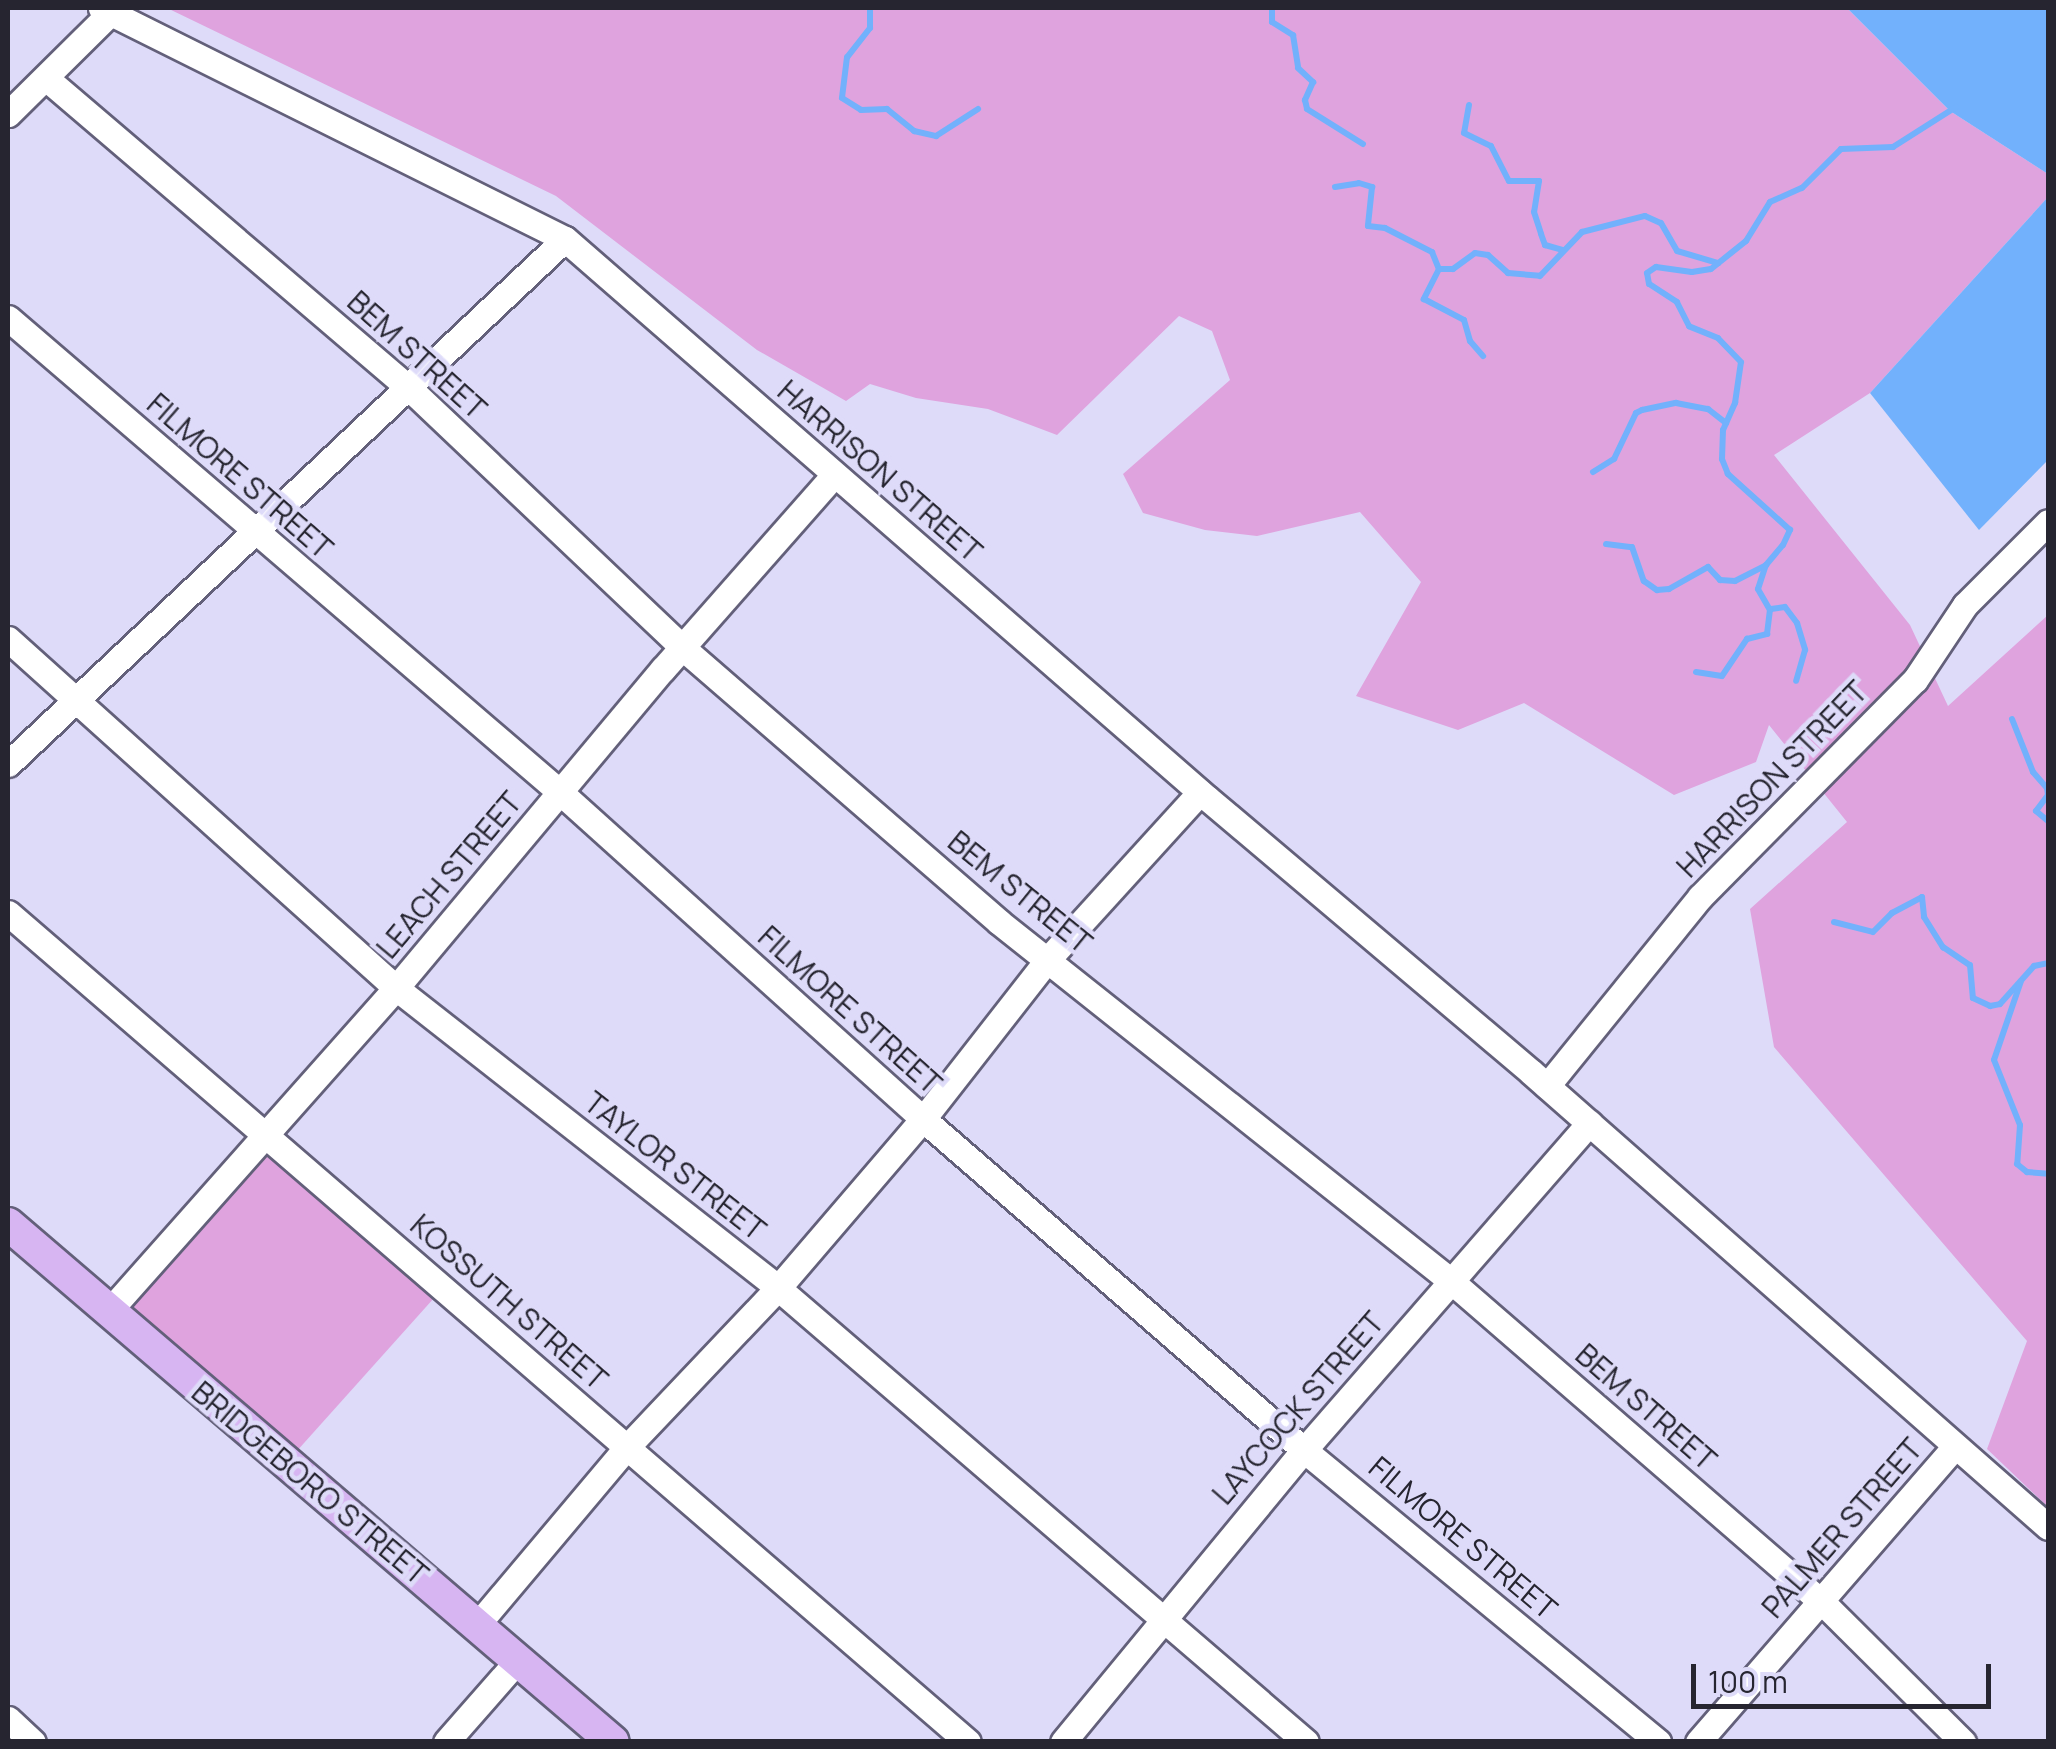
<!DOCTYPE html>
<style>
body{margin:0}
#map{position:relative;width:2056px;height:1749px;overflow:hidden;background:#dedbf9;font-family:Manrope,sans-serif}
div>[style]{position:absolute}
.green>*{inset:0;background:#dfa3de}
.water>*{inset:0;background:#72b1fc}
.stream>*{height:6px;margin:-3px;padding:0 3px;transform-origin:3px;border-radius:3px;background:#72b1fc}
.roads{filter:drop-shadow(2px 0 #63607a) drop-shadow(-2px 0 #63607a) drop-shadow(0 2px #63607a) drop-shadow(0 -2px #63607a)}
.minor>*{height:25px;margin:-12.5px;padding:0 12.5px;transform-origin:12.5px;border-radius:12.5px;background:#fff}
.major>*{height:32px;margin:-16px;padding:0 16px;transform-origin:16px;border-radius:16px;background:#d7b5f2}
span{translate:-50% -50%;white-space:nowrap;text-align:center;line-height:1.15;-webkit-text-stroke:9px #dedbf9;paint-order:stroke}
.street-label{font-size:30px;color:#262530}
.frame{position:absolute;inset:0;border:10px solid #262530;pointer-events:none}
.scale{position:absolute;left:1691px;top:1664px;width:300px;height:45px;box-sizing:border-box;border:5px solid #262530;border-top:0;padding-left:12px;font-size:30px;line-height:35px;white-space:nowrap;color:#262530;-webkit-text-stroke:8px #dedbf9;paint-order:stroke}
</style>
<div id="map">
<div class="green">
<i style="clip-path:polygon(167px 8px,1847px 8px,1950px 111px,2048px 174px,2048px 197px,1870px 393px,1774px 455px,1910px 625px,1948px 706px,2048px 615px,2048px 1507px,1987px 1449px,2027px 1341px,1774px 1047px,1750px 909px,1847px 822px,1769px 725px,1756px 762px,1674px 795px,1524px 703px,1458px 730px,1356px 696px,1421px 582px,1360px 512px,1257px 536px,1205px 530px,1143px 513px,1123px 474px,1230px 380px,1212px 331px,1179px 316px,1057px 435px,988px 409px,916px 398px,870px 384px,846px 401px,757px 350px,556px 196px)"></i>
<i style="clip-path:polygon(266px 1137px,443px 1288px,287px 1462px,109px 1311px)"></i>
</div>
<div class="water">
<i style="clip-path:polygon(1847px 8px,2048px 8px,2048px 174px,1950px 111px)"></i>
<i style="clip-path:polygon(2048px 197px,2048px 460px,1979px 530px,1870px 393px)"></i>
</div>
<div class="stream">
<i style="left:870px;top:8px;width:20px;rotate:90deg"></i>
<i style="left:870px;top:28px;width:37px;rotate:128deg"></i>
<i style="left:847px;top:57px;width:41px;rotate:97deg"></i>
<i style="left:842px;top:98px;width:22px;rotate:32deg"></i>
<i style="left:861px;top:110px;width:26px;rotate:-2deg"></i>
<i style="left:887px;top:109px;width:35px;rotate:39deg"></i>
<i style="left:914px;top:131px;width:23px;rotate:13deg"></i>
<i style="left:936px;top:136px;width:50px;rotate:-32.7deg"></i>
<i style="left:1272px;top:8px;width:14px;rotate:90deg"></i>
<i style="left:1272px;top:22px;width:25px;rotate:32deg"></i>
<i style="left:1293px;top:35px;width:33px;rotate:81deg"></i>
<i style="left:1298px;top:68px;width:21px;rotate:43deg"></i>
<i style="left:1313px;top:82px;width:20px;rotate:114deg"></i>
<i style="left:1305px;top:100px;width:9px;rotate:77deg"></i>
<i style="left:1307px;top:109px;width:66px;rotate:32deg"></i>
<i style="left:1469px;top:105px;width:28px;rotate:100deg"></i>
<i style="left:1464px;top:133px;width:30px;rotate:26deg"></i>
<i style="left:1491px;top:146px;width:39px;rotate:63deg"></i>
<i style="left:1509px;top:181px;width:30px"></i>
<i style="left:1539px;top:181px;width:31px;rotate:99deg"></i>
<i style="left:1534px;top:212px;width:23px;rotate:72deg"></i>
<i style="left:1541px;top:234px;width:12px;rotate:70deg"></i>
<i style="left:1545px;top:245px;width:18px;rotate:16deg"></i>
<i style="left:1335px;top:187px;width:24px;rotate:-9deg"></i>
<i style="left:1359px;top:183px;width:14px;rotate:17deg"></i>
<i style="left:1372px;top:187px;width:39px;rotate:96deg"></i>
<i style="left:1368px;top:226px;width:17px;rotate:7deg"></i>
<i style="left:1385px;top:228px;width:53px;rotate:27.1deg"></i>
<i style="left:1432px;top:252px;width:18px;rotate:68deg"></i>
<i style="left:1439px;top:269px;width:34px;rotate:117deg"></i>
<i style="left:1424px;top:299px;width:45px;rotate:27.7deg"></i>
<i style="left:1464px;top:320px;width:22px;rotate:74deg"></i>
<i style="left:1470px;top:341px;width:20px;rotate:49deg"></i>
<i style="left:1439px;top:269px;width:14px"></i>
<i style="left:1453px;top:269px;width:27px;rotate:-36deg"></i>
<i style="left:1475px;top:253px;width:13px;rotate:9deg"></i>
<i style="left:1488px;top:255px;width:27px;rotate:42deg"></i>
<i style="left:1508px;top:273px;width:32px;rotate:5deg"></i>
<i style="left:1540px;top:276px;width:61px;rotate:-46.3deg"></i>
<i style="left:1582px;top:232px;width:65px;rotate:-14.3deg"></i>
<i style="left:1645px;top:216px;width:17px;rotate:24deg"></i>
<i style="left:1661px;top:223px;width:32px;rotate:60deg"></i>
<i style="left:1677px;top:251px;width:43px;rotate:16.3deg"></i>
<i style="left:1593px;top:472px;width:25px;rotate:-32deg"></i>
<i style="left:1614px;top:459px;width:51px;rotate:-64.4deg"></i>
<i style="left:1636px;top:413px;width:7px;rotate:-27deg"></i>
<i style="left:1642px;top:410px;width:35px;rotate:-12deg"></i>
<i style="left:1676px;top:403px;width:33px;rotate:11deg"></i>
<i style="left:1708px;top:409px;width:23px;rotate:38deg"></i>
<i style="left:1606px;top:544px;width:26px;rotate:7deg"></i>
<i style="left:1632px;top:547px;width:36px;rotate:71deg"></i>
<i style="left:1644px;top:581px;width:16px;rotate:35deg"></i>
<i style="left:1657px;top:590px;width:12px;rotate:-5deg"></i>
<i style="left:1669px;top:589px;width:45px;rotate:-29.4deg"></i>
<i style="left:1708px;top:567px;width:18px;rotate:47deg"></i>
<i style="left:1720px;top:580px;width:15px;rotate:4deg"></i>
<i style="left:1735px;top:581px;width:35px;rotate:-27deg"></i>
<i style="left:1766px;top:565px;width:26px;rotate:-50deg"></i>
<i style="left:1783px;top:545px;width:17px;rotate:-65deg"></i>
<i style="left:1790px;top:530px;width:84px;rotate:-137.9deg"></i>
<i style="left:1728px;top:474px;width:16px;rotate:-112deg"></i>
<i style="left:1722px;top:459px;width:29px;rotate:-88deg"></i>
<i style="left:1723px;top:430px;width:30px;rotate:-66deg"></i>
<i style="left:1735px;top:403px;width:41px;rotate:-81.7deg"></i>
<i style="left:1741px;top:362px;width:33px;rotate:-134deg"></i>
<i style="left:1718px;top:338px;width:31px;rotate:-158deg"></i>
<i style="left:1689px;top:326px;width:27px;rotate:-117deg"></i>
<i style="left:1677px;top:302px;width:33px;rotate:-147deg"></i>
<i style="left:1649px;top:284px;width:11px;rotate:-100deg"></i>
<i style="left:1647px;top:273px;width:11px;rotate:-34deg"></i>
<i style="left:1656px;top:267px;width:36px;rotate:8deg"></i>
<i style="left:1692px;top:272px;width:19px;rotate:-9deg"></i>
<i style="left:1711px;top:269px;width:45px;rotate:-38.7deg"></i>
<i style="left:1746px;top:241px;width:46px;rotate:-58.4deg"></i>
<i style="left:1770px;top:202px;width:35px;rotate:-24deg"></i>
<i style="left:1802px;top:188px;width:55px;rotate:-45deg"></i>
<i style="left:1841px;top:149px;width:52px;rotate:-2.2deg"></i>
<i style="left:1893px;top:147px;width:75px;rotate:-32.4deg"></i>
<i style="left:1771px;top:609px;width:14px;rotate:-8deg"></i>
<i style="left:1785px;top:607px;width:20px;rotate:53deg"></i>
<i style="left:1797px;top:623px;width:28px;rotate:73deg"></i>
<i style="left:1805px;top:650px;width:32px;rotate:106deg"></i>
<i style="left:1696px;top:672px;width:26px;rotate:9deg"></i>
<i style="left:1722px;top:676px;width:45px;rotate:-56deg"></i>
<i style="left:1747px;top:639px;width:21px;rotate:-14deg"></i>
<i style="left:1767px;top:634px;width:24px;rotate:-83deg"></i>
<i style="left:1770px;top:610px;width:24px;rotate:-120deg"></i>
<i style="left:1758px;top:589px;width:25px;rotate:-72deg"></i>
<i style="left:2012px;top:719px;width:57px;rotate:68.4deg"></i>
<i style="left:2033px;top:772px;width:21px;rotate:49deg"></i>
<i style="left:2047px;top:788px;width:7px;rotate:82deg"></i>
<i style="left:2048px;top:795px;width:20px;rotate:127deg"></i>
<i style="left:2036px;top:811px;width:16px;rotate:40deg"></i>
<i style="left:1834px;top:922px;width:40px;rotate:14.4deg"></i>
<i style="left:1873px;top:932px;width:27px;rotate:-45deg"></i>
<i style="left:1892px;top:913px;width:34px;rotate:-28deg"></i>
<i style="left:1922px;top:897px;width:20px;rotate:84deg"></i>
<i style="left:1924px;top:917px;width:36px;rotate:58deg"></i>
<i style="left:1943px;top:947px;width:32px;rotate:34deg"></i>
<i style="left:1970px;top:965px;width:33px;rotate:85deg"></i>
<i style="left:1973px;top:998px;width:19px;rotate:25deg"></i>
<i style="left:1990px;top:1006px;width:10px;rotate:-11deg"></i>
<i style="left:2000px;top:1004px;width:51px;rotate:-48.2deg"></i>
<i style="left:2034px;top:966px;width:14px;rotate:-12deg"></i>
<i style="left:2021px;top:981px;width:83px;rotate:108.9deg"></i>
<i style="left:1994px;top:1060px;width:70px;rotate:68.2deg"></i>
<i style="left:2020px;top:1125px;width:39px;rotate:94deg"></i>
<i style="left:2017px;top:1164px;width:13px;rotate:39deg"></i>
<i style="left:2027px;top:1172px;width:21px;rotate:5deg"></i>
</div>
<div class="roads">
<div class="minor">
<i style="left:101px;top:8px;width:518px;rotate:26.47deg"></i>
<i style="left:565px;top:239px;width:851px;rotate:41.05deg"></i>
<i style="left:1207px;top:798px;width:424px;rotate:40.2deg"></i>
<i style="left:1531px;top:1072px;width:689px;rotate:41.35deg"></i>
<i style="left:47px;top:79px;width:475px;rotate:40.5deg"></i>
<i style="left:408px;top:387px;width:381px;rotate:43.5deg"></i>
<i style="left:684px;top:649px;width:417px;rotate:40.9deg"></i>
<i style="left:999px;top:922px;width:577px;rotate:38.46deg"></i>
<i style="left:1451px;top:1281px;width:491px;rotate:40.9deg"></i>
<i style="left:1822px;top:1602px;width:199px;rotate:44.8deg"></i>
<i style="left:8px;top:114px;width:145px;rotate:-44.7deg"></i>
<i style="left:8px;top:318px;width:729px;rotate:40.66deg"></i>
<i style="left:561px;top:793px;width:487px;rotate:42deg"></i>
<i style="left:923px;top:1119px;width:505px;rotate:40.98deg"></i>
<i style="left:1304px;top:1450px;width:459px;rotate:39.5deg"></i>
<i style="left:8px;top:639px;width:522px;rotate:41.97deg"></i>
<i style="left:396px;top:988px;width:486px;rotate:38.1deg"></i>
<i style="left:778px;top:1288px;width:696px;rotate:40.69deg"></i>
<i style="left:8px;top:764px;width:765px;rotate:-43.31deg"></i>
<i style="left:8px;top:913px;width:1268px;rotate:40.81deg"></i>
<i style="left:1547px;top:1086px;width:243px;rotate:-51deg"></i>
<i style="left:1700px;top:897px;width:305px;rotate:-45.3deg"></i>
<i style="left:1915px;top:680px;width:90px;rotate:-56.3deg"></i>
<i style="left:1965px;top:605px;width:117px;rotate:-45deg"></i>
<i style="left:109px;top:1311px;width:432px;rotate:-48.4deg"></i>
<i style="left:396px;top:988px;width:416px;rotate:-50.1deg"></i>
<i style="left:663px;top:669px;width:259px;rotate:-48.6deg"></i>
<i style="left:477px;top:1625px;width:233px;rotate:-49.9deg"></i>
<i style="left:627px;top:1447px;width:219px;rotate:-46.5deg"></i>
<i style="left:778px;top:1288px;width:223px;rotate:-49.4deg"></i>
<i style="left:923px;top:1119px;width:204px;rotate:-52deg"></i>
<i style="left:1049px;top:958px;width:224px;rotate:-47.7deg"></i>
<i style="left:8px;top:1719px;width:34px;rotate:43deg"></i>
<i style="left:446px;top:1742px;width:109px;rotate:-48.7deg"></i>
<i style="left:1063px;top:1742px;width:379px;rotate:-50.5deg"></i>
<i style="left:1304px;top:1450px;width:434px;rotate:-48.9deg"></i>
<i style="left:1698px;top:1742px;width:392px;rotate:-49deg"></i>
</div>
<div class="major">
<i style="left:8px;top:1224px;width:796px;rotate:40.57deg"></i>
</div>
</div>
<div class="street-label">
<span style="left:417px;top:355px;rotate:42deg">BEM STREET</span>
<span style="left:880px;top:471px;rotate:41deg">HARRISON STREET</span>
<span style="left:240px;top:476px;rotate:41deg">FILMORE STREET</span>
<span style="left:1772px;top:779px;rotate:-46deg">HARRISON STREET</span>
<span style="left:449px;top:875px;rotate:-50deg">LEACH STREET</span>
<span style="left:1020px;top:892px;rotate:39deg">BEM STREET</span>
<span style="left:850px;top:1010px;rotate:42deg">FILMORE STREET</span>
<span style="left:675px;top:1166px;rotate:38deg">TAYLOR STREET</span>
<span style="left:509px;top:1302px;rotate:41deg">KOSSUTH STREET</span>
<span style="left:1646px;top:1407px;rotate:41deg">BEM STREET</span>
<span style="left:1298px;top:1408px;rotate:-49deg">LAYCOCK STREET</span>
<span style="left:310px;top:1483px;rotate:40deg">BRIDGEBORO STREET</span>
<span style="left:1842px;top:1528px;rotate:-49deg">PALMER STREET</span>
<span style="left:1463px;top:1538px;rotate:40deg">FILMORE STREET</span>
</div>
<div class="frame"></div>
<div class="scale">100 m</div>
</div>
